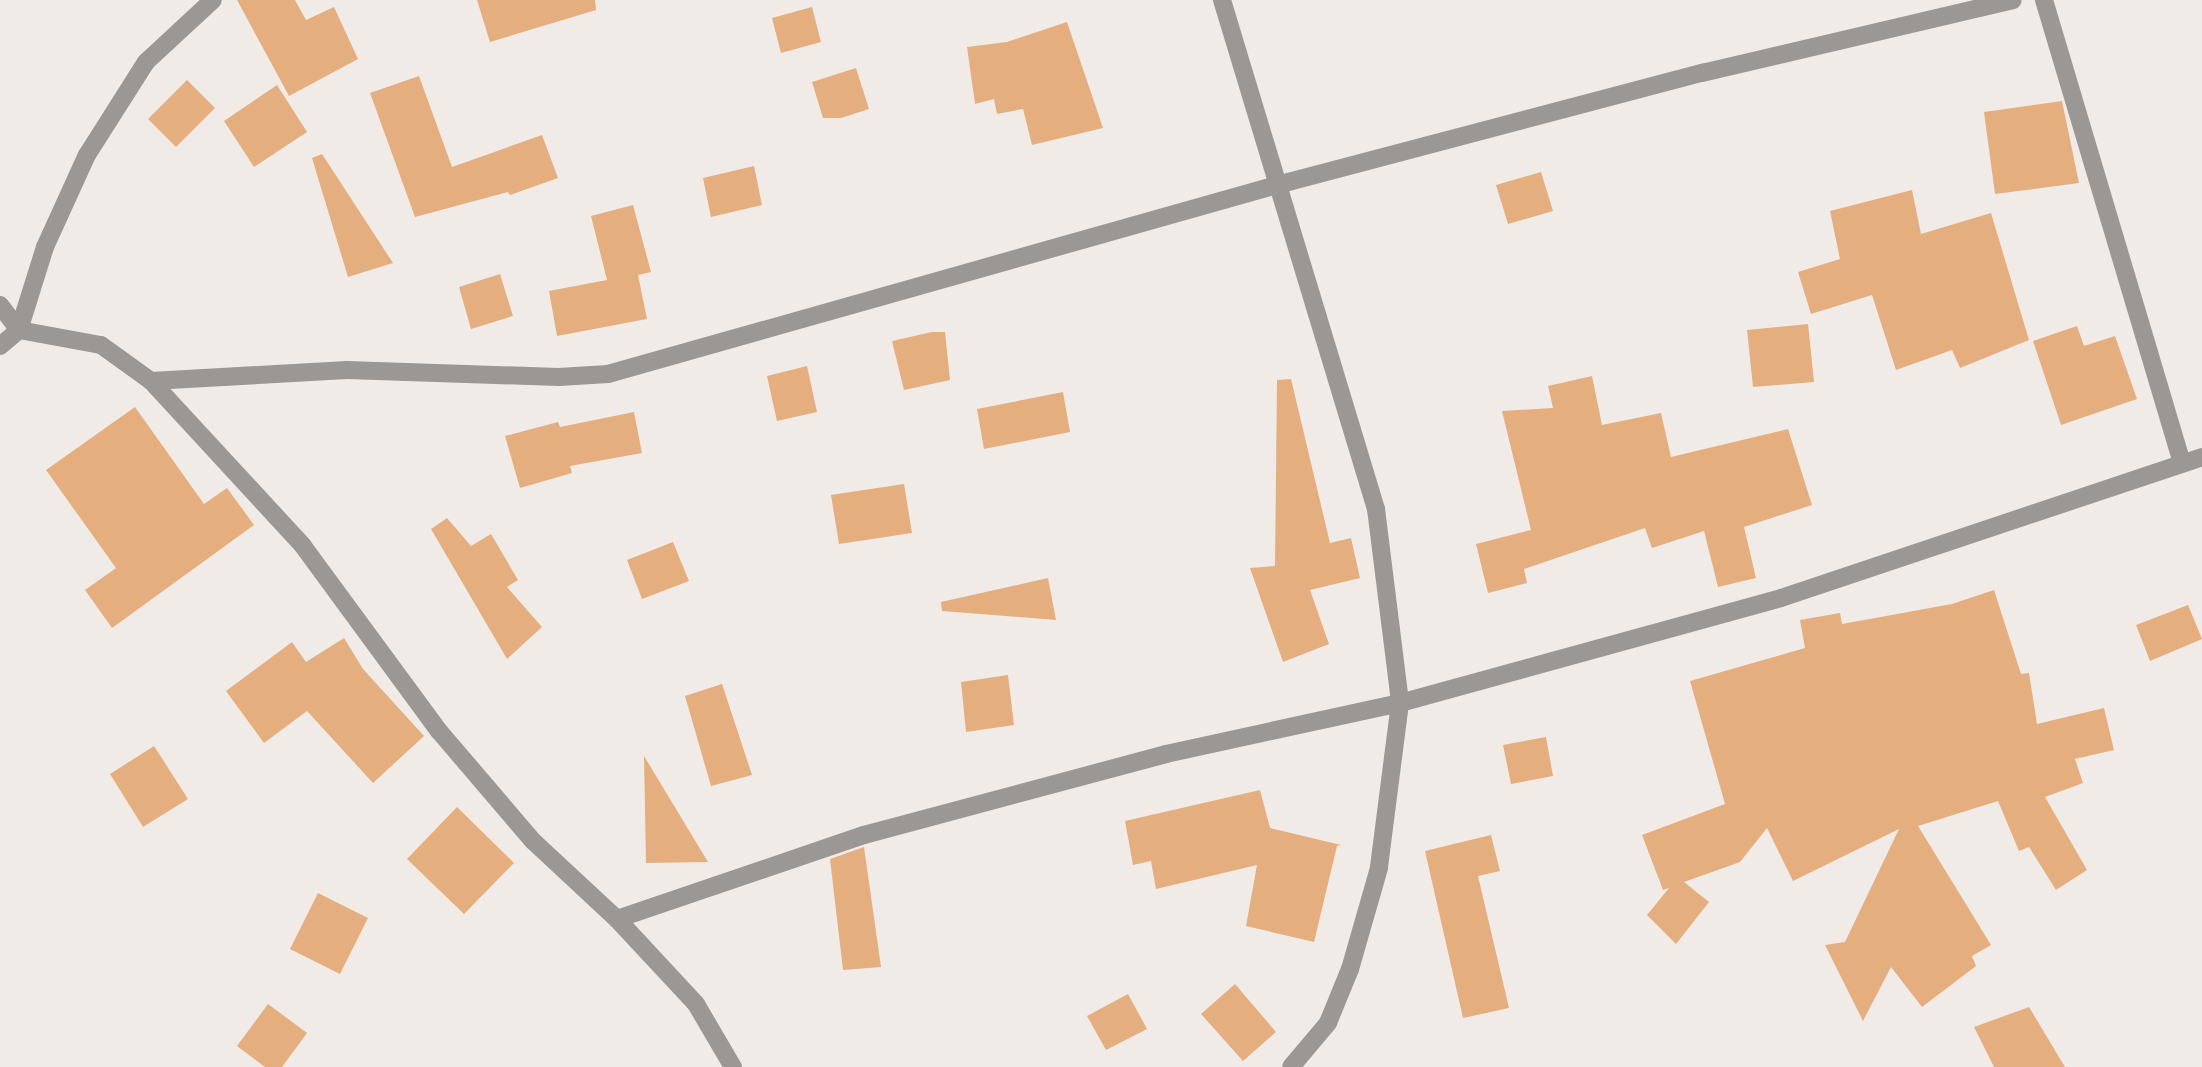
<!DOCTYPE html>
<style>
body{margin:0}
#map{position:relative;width:2202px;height:1067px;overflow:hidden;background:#f1ebe7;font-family:Lora,serif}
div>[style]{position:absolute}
.building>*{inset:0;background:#e5ae7f}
.street>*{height:18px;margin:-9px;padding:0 9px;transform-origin:9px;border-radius:9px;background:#9a9795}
span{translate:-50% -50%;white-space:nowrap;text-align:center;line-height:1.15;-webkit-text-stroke:5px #fff;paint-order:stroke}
</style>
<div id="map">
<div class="building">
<i style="clip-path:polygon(237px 0,295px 0,306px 20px,334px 7px,358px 59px,289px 96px)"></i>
<i style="clip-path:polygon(477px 0,595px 0,596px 10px,490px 42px)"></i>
<i style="clip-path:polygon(812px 7px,821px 42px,781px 53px,772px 18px)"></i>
<i style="clip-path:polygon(1067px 22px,1103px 128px,1032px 145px,1023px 109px,997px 114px,994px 99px,975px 104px,967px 47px,1007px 42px)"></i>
<i style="clip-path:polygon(856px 68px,869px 109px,841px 118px,823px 118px,812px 82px)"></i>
<i style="clip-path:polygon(419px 76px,452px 167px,542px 135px,558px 178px,510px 195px,508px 192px,415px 217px,370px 93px)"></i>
<i style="clip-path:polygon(187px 80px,215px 108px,176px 147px,148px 119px)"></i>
<i style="clip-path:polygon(277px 85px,307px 132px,254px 167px,224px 121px)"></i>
<i style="clip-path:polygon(2062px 101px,2079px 183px,1995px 194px,1984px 112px)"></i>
<i style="clip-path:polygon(322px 154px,393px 263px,348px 277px,312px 158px)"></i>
<i style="clip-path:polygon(754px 166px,762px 205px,711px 217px,703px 178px)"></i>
<i style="clip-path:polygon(1541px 172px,1553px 211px,1508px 224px,1496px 185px)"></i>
<i style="clip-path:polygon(1912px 190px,1921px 234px,1991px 213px,2029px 340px,1960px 368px,1952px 350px,1896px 370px,1872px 295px,1811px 314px,1798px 272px,1840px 259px,1830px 211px)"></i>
<i style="clip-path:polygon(633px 205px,651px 272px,638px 275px,647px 319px,557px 336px,549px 291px,607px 280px,591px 216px)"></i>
<i style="clip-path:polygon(500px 274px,513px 316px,471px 329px,459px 287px)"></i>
<i style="clip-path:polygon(1808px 324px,1814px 382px,1753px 387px,1747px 330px)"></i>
<i style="clip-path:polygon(2077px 326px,2084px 346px,2115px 336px,2137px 399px,2061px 425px,2033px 341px)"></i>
<i style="clip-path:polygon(932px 332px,945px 332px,950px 380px,904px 390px,892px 341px)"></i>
<i style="clip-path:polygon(807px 366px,817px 412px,777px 421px,767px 376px)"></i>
<i style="clip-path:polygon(1592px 376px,1602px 425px,1661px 413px,1671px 457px,1788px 429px,1812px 505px,1744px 527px,1756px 578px,1718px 587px,1704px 531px,1652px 548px,1645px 528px,1524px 569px,1527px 583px,1488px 593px,1476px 544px,1531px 530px,1502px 411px,1553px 408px,1548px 386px)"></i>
<i style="clip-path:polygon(1291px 379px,1330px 543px,1351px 538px,1360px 578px,1310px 590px,1329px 644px,1283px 662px,1250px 568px,1275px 566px,1277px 380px)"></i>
<i style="clip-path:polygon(1063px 392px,1070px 432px,984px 449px,977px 409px)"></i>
<i style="clip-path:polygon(135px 407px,204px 504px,227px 488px,254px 525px,112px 628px,85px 590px,116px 568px,46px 470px)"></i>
<i style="clip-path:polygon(634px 412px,642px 453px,570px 466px,572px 473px,520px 488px,505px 436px,558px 422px,560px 427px)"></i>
<i style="clip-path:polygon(904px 484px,912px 533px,839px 544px,831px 495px)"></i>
<i style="clip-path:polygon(447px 518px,471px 546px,491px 534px,518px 580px,507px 587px,542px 627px,507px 659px,431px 529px)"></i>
<i style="clip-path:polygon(673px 542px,689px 581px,642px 599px,627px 560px)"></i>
<i style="clip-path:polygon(1048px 578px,1056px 620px,942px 611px,941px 602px)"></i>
<i style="clip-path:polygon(1994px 590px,2021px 674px,2029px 673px,2037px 724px,2104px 708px,2114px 750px,2075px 759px,2083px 783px,2045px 797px,2087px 870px,2056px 890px,2029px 847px,2019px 851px,1998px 801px,1918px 826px,1991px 945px,1972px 956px,1976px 966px,1922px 1007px,1891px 967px,1863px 1021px,1825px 945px,1845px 942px,1899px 829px,1793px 881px,1767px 828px,1740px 862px,1684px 882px,1709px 902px,1676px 944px,1647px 915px,1669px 888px,1663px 890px,1642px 835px,1725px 804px,1690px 681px,1805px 648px,1800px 620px,1840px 613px,1842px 624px,1952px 604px)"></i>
<i style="clip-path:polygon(2188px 605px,2202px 639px,2150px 661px,2136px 625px)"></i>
<i style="clip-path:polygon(344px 638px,363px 669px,424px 736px,373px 783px,307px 711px,264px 743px,226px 691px,292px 642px,306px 662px)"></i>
<i style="clip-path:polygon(1008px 675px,1014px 725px,966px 732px,961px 682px)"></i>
<i style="clip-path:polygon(722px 684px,752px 775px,711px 786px,685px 696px)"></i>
<i style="clip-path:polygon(1546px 737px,1553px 776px,1511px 784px,1503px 745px)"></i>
<i style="clip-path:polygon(154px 746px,188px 799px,143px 827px,110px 774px)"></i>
<i style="clip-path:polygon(644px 756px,708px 862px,646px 863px)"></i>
<i style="clip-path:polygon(1260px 790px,1270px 828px,1341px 845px,1337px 846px,1314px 942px,1246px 926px,1257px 865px,1156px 889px,1151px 861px,1133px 865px,1125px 821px)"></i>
<i style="clip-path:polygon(457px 807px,514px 863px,464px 914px,407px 859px)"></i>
<i style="clip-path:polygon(1491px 835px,1500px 871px,1478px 876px,1509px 1008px,1463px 1018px,1425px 851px)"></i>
<i style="clip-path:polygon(864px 847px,881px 967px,843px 970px,830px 859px)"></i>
<i style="clip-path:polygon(318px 893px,368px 918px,340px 974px,290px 949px)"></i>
<i style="clip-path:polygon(1235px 984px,1276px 1032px,1243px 1061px,1201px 1014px)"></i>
<i style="clip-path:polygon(1128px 994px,1147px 1029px,1106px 1050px,1087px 1016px)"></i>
<i style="clip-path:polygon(268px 1004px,307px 1033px,282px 1067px,265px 1067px,237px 1046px)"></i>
<i style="clip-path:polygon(2029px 1007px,2065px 1067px,1994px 1067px,1974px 1027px)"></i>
</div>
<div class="street">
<i style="left:1222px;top:0;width:532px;rotate:73.17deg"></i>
<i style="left:1376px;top:509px;width:195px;rotate:82.9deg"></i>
<i style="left:1400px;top:703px;width:166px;rotate:97.3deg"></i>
<i style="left:1379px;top:868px;width:105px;rotate:106deg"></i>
<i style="left:1350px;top:969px;width:58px;rotate:112.2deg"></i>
<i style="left:1328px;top:1023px;width:57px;rotate:130.1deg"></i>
<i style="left:2044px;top:0;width:481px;rotate:73.4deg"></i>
<i style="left:0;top:305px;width:31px;rotate:53deg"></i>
<i style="left:19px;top:330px;width:83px;rotate:10.4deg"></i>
<i style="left:101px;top:345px;width:62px;rotate:35.8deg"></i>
<i style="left:151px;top:381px;width:224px;rotate:47.3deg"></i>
<i style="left:303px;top:546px;width:230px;rotate:53.7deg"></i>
<i style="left:439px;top:731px;width:145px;rotate:49.5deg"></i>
<i style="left:533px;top:841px;width:115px;rotate:42.9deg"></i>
<i style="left:617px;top:919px;width:116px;rotate:47.1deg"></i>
<i style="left:696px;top:1004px;width:73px;rotate:59.6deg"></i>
<i style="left:0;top:346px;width:25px;rotate:-40deg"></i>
<i style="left:19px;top:330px;width:87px;rotate:-72.6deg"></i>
<i style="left:45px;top:247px;width:101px;rotate:-65.5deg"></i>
<i style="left:87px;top:155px;width:110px;rotate:-57.6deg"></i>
<i style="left:146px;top:62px;width:91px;rotate:-42.8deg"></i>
<i style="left:151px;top:381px;width:196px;rotate:-3.2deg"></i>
<i style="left:347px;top:370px;width:212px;rotate:1.9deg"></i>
<i style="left:559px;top:377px;width:49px;rotate:-3.5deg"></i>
<i style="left:608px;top:374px;width:695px;rotate:-15.78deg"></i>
<i style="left:1277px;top:185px;width:440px;rotate:-14.8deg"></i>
<i style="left:1702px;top:73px;width:319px;rotate:-13.2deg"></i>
<i style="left:617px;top:919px;width:261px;rotate:-18.8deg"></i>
<i style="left:864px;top:835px;width:313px;rotate:-15deg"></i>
<i style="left:1166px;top:754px;width:239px;rotate:-12.3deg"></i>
<i style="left:1400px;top:703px;width:395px;rotate:-15.4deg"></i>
<i style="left:1781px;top:598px;width:444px;rotate:-18.5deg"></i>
</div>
</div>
